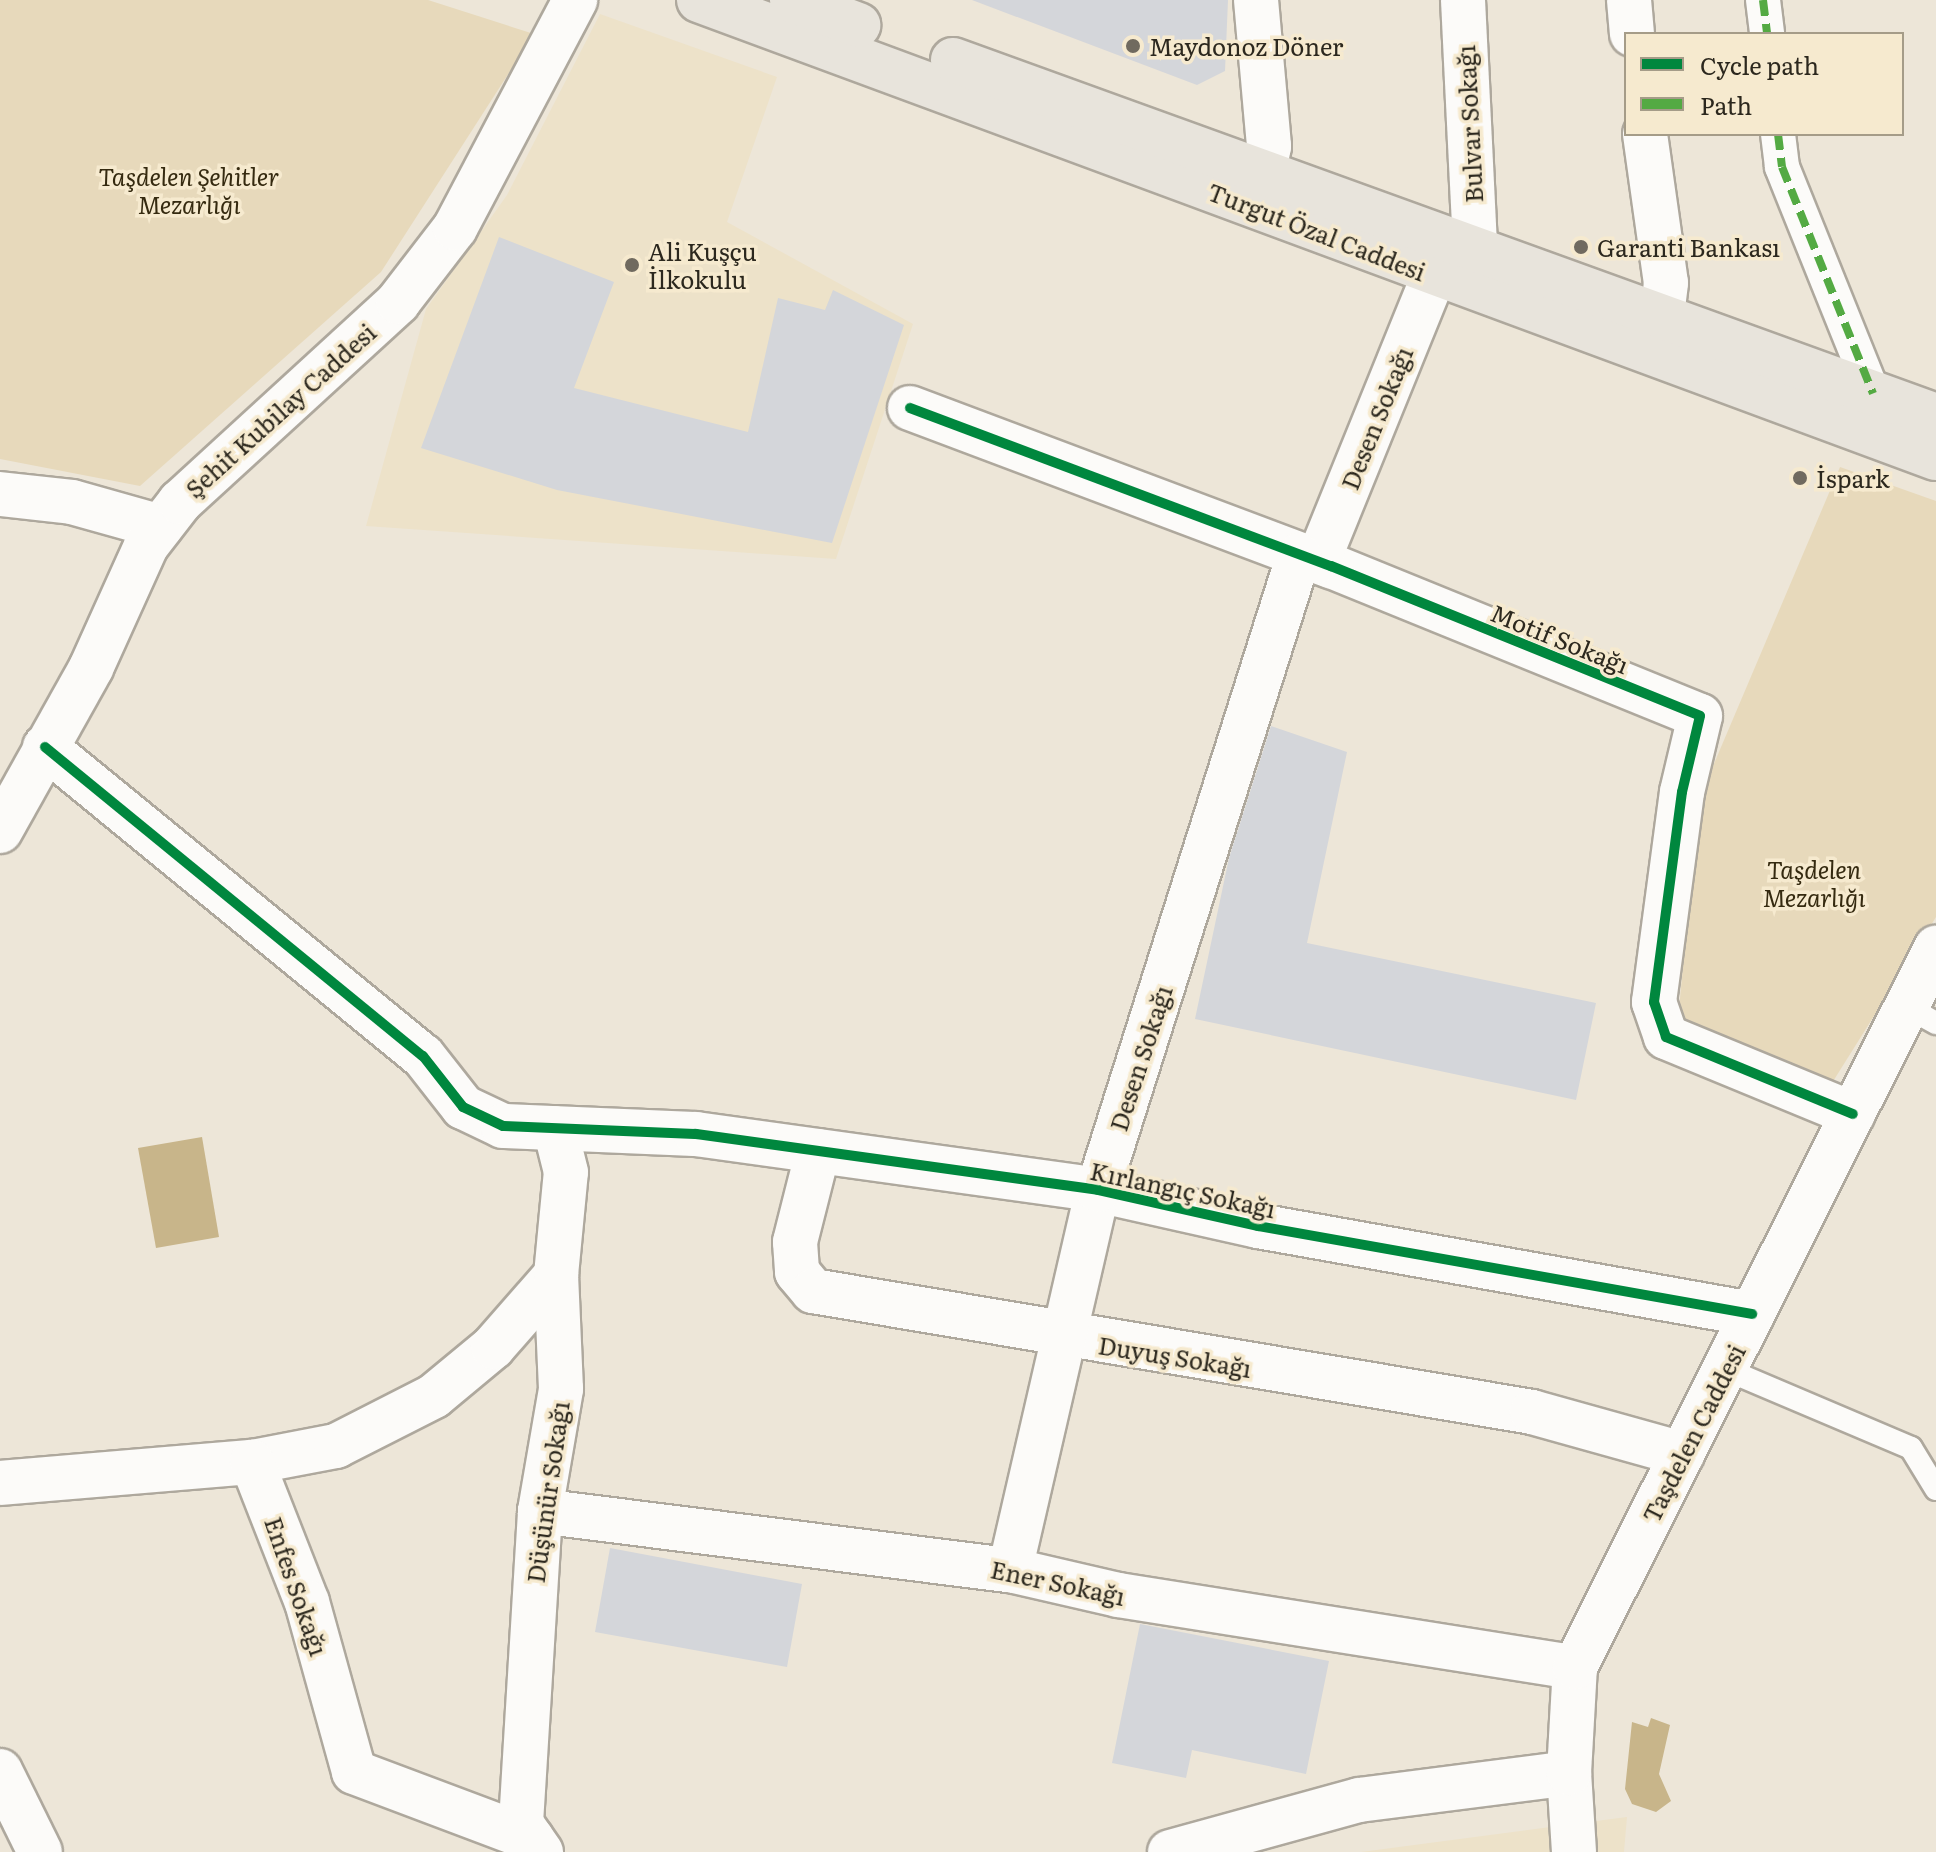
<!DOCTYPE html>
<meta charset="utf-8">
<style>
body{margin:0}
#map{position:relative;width:1936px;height:1852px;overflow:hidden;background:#ede6d8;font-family:Literata,serif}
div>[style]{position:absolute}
.built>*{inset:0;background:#ede2c9}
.green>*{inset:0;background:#e7d9bb}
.water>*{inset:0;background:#c8b58a}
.building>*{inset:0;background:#d4d6da}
.roads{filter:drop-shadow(2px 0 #aea89d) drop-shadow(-2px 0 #aea89d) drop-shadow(0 2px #aea89d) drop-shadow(0 -2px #aea89d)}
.service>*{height:22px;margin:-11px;padding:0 11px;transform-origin:11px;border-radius:11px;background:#fcfbf9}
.pedestrian>*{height:34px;margin:-17px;padding:0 17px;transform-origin:17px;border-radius:17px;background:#fcfbf9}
.minor>*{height:44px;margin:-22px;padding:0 22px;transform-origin:22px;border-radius:22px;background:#fcfbf9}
.tertiary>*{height:44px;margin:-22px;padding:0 22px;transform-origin:22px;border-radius:22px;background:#fcfbf9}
.primary>*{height:44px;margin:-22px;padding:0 22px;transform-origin:22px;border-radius:22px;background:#e8e4dc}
.quiet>*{height:8px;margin-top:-4px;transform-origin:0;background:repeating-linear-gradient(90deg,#54aa43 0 16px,transparent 0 24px)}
.cycleway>*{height:10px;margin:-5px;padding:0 5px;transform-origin:5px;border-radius:5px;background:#00873e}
.dots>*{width:22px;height:22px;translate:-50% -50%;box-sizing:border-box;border:4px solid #f6eacf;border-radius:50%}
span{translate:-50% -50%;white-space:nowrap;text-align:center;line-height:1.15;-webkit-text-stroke:7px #f6eacf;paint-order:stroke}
.poi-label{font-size:24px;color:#2c281e}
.left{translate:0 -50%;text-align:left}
.street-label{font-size:24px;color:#2c281e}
.park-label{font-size:24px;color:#352a10;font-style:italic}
.legend{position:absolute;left:1624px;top:32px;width:280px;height:104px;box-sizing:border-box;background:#f6eacf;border:2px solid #a59c88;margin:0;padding:10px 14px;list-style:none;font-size:24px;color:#2c281e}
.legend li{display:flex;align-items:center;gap:16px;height:40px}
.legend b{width:40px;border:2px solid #a59c88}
</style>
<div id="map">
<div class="built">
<i style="clip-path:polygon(600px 14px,777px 77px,727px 222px,913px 324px,836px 559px,366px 526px,426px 309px,507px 195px)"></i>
<i style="clip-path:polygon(1627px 1817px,1624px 1852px,1361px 1852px,1565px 1825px)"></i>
</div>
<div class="green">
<i style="clip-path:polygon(0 0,428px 0,534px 34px,381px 272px,140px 486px,0 459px)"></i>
<i style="clip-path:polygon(1840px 467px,1936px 501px,1936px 917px,1832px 1083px,1678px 1019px,1699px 799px)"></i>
</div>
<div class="water">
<i style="clip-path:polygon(202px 1137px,219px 1237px,156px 1248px,138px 1148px)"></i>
<i style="clip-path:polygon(1651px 1718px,1670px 1725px,1659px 1774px,1671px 1801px,1656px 1812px,1632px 1804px,1625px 1789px,1632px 1722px,1648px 1727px)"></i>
</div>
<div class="building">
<i style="clip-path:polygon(972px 0,1228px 0,1225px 71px,1197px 85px)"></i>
<i style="clip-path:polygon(499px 237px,614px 282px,574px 388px,748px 432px,778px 298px,825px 310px,833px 290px,904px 325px,832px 543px,557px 490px,421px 448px)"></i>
<i style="clip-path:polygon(1271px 726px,1347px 752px,1307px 943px,1596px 1003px,1576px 1100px,1195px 1019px,1229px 858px)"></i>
<i style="clip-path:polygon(610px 1548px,802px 1584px,787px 1667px,595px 1632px)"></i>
<i style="clip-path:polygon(1140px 1624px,1329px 1661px,1306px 1774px,1192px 1750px,1186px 1778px,1112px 1763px)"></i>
</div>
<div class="roads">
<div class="service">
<i style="left:1907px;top:1007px;width:33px;rotate:29deg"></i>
<i style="left:1725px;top:1369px;width:202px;rotate:23deg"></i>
<i style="left:1911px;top:1448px;width:48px;rotate:58.6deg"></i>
</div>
<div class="pedestrian">
<i style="left:1763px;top:0;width:34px;rotate:83deg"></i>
<i style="left:1778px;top:134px;width:33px;rotate:83deg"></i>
<i style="left:1782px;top:167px;width:244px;rotate:68.1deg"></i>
</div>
<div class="minor">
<i style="left:1256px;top:0;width:147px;rotate:84.9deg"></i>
<i style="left:1269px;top:146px;width:26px;rotate:101deg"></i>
<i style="left:1463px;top:0;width:248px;rotate:87.2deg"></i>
<i style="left:1629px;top:0;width:34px;rotate:85deg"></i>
<i style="left:1645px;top:134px;width:150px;rotate:82deg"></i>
<i style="left:1666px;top:283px;width:33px;rotate:97deg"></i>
<i style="left:910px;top:408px;width:450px;rotate:20.6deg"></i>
<i style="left:1331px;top:566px;width:398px;rotate:22.1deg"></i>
<i style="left:1700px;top:716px;width:78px;rotate:103.3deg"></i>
<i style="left:1682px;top:792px;width:212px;rotate:97.6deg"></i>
<i style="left:1654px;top:1002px;width:37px;rotate:71deg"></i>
<i style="left:1666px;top:1037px;width:202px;rotate:22.4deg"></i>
<i style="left:0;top:494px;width:72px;rotate:6.3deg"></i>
<i style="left:72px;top:502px;width:92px;rotate:15.7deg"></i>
<i style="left:1318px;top:561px;width:309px;rotate:-67.9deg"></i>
<i style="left:45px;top:747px;width:488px;rotate:39.3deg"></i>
<i style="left:423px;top:1056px;width:65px;rotate:51.9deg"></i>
<i style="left:463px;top:1107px;width:44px;rotate:25.4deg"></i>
<i style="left:503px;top:1126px;width:193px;rotate:2.4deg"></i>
<i style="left:696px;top:1134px;width:406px;rotate:7.9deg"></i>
<i style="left:1098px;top:1190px;width:164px;rotate:12.7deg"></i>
<i style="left:1258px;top:1226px;width:502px;rotate:10.1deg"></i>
<i style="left:818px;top:1151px;width:94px;rotate:104.2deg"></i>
<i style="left:795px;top:1242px;width:30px;rotate:86deg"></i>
<i style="left:797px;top:1272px;width:25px;rotate:50deg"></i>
<i style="left:813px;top:1291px;width:729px;rotate:9.55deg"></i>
<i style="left:1532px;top:1412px;width:156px;rotate:15.6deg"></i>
<i style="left:252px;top:1462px;width:86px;rotate:-10.8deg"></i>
<i style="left:336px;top:1446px;width:110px;rotate:-27deg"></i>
<i style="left:434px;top:1396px;width:77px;rotate:-39.7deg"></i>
<i style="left:493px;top:1347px;width:96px;rotate:-48.8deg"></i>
<i style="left:0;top:1483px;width:253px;rotate:-4.8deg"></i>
<i style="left:252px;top:1462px;width:150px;rotate:68.6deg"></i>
<i style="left:307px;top:1602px;width:176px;rotate:74.5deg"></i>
<i style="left:354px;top:1772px;width:190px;rotate:20.6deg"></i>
<i style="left:540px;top:1511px;width:474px;rotate:7.2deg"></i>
<i style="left:1010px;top:1570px;width:111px;rotate:13deg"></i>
<i style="left:1118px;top:1595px;width:463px;rotate:9deg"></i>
<i style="left:1010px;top:1570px;width:390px;rotate:-77deg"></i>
<i style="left:1098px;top:1190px;width:666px;rotate:-72.44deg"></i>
<i style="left:541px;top:1852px;width:35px;rotate:-125deg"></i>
<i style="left:521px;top:1823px;width:313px;rotate:-86.5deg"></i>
<i style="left:540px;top:1511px;width:124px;rotate:-80.2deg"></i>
<i style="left:561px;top:1389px;width:114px;rotate:-92.5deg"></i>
<i style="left:556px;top:1275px;width:103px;rotate:-84.5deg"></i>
<i style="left:566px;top:1172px;width:45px;rotate:-104deg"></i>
<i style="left:1170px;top:1852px;width:196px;rotate:-15.4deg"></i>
<i style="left:1359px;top:1800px;width:212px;rotate:-7.3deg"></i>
</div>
<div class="tertiary">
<i style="left:0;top:831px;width:187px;rotate:-60.8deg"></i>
<i style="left:91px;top:668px;width:134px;rotate:-65.7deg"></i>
<i style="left:146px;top:546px;width:56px;rotate:-52.3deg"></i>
<i style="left:180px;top:502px;width:296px;rotate:-42.5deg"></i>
<i style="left:398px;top:302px;width:93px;rotate:-52.4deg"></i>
<i style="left:455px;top:228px;width:258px;rotate:-62.2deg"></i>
<i style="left:0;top:1771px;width:90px;rotate:63.7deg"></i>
<i style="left:1574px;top:1852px;width:79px;rotate:-93.6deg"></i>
<i style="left:1569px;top:1773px;width:106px;rotate:-86.8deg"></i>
<i style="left:1575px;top:1667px;width:805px;rotate:-63.34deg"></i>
</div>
<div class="primary">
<i style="left:699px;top:0;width:1319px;rotate:20.32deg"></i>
<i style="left:792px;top:0;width:71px;rotate:20.7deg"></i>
<i style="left:953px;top:60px;width:1045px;rotate:19.91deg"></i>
</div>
</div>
<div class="quiet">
<i style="left:1763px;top:0;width:34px;rotate:83deg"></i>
<i style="left:1778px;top:134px;width:33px;rotate:83deg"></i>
<i style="left:1782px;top:167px;width:244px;rotate:68.1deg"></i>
</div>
<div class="cycleway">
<i style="left:910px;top:408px;width:450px;rotate:20.6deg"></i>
<i style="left:1331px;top:566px;width:398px;rotate:22.1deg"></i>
<i style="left:1700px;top:716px;width:78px;rotate:103.3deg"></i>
<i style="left:1682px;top:792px;width:212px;rotate:97.6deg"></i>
<i style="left:1654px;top:1002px;width:37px;rotate:71deg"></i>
<i style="left:1666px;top:1037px;width:202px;rotate:22.4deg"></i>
<i style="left:45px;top:747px;width:488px;rotate:39.3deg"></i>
<i style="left:423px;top:1056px;width:65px;rotate:51.9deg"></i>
<i style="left:463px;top:1107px;width:44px;rotate:25.4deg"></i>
<i style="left:503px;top:1126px;width:193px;rotate:2.4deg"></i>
<i style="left:696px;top:1134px;width:406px;rotate:7.9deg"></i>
<i style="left:1098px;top:1190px;width:164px;rotate:12.7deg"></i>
<i style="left:1258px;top:1226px;width:502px;rotate:10.1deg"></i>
</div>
<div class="dots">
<i style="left:1133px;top:46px;background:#706a5f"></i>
<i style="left:1581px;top:247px;background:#706a5f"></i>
<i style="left:632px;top:265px;background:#706a5f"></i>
<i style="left:1800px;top:478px;background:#706a5f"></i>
</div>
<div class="poi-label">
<span class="left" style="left:1149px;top:46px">Maydonoz Döner</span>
<span class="left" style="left:1597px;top:247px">Garanti Bankası</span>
<span class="left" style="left:648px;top:265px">Ali Kuşçu<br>İlkokulu</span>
<span class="left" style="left:1816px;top:478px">İspark</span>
</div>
<div class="street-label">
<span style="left:1469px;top:124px;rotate:-93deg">Bulvar Sokağı</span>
<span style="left:1317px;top:231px;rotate:21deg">Turgut Özal Caddesi</span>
<span style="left:280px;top:410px;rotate:-42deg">Şehit Kubilay Caddesi</span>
<span style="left:1376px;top:418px;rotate:-68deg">Desen Sokağı</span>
<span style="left:1560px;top:638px;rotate:22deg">Motif Sokağı</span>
<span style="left:1140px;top:1058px;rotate:-72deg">Desen Sokağı</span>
<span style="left:1183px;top:1189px;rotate:12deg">Kırlangıç Sokağı</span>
<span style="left:1175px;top:1356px;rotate:9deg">Duyuş Sokağı</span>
<span style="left:1693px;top:1433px;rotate:-63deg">Taşdelen Caddesi</span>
<span style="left:547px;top:1492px;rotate:-82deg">Düşünür Sokağı</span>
<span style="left:1058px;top:1582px;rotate:12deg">Ener Sokağı</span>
<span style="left:297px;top:1586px;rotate:71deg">Enfes Sokağı</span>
</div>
<div class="park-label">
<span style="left:189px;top:190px">Taşdelen Şehitler<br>Mezarlığı</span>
<span style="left:1814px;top:883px">Taşdelen<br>Mezarlığı</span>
</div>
<ul class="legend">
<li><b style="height:10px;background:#00873e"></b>Cycle path</li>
<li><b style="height:10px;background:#54aa43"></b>Path</li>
</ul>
</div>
